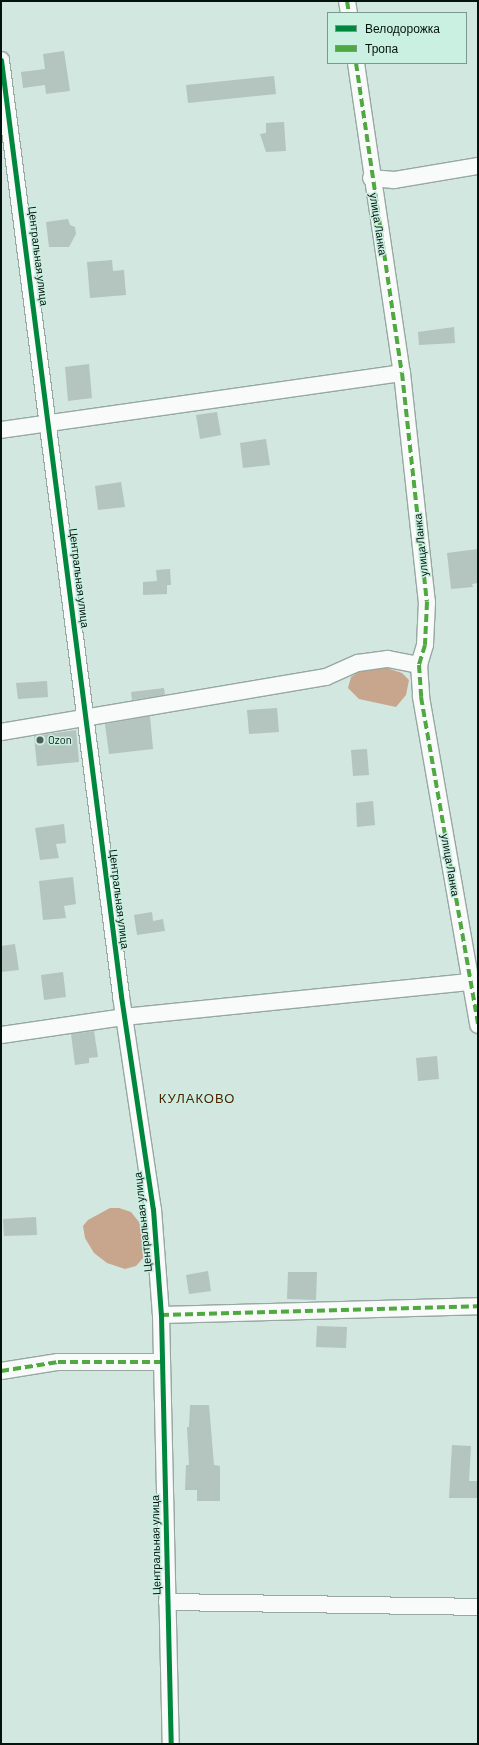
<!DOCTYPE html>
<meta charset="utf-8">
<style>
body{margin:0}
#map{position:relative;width:479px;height:1745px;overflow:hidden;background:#d2e7df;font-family:Barlow,sans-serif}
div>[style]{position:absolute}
.water>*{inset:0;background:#c8a58d}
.building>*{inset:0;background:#b4c4be}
.roads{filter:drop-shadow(1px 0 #97a7a1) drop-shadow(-1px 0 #97a7a1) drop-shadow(0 1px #97a7a1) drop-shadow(0 -1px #97a7a1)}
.minor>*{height:16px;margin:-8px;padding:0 8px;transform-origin:8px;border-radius:8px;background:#f8fbfa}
.quiet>*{height:4px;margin-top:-2px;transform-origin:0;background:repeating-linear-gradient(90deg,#50a841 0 8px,transparent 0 12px)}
.cycleway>*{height:5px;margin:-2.5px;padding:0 2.5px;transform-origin:2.5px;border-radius:2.5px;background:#00873e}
.dots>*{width:11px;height:11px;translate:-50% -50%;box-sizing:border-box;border:2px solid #c9f0e1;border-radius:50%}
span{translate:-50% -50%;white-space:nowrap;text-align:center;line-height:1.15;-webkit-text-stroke:3px #c9f0e1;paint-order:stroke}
.street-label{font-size:11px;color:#05130e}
.poi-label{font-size:11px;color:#05130e}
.left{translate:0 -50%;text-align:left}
.quarter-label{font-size:13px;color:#502103;letter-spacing:1px}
.frame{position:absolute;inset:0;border:2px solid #05130e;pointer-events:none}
.legend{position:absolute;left:327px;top:12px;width:140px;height:52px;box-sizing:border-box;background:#c9f0e1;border:1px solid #7b988d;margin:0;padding:5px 7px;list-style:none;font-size:12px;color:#05130e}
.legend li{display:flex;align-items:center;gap:8px;height:20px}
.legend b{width:20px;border:1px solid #7b988d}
</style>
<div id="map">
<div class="water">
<i style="clip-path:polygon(384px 667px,402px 673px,409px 680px,406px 695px,396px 707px,359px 699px,348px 688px,351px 677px,363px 669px)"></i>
<i style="clip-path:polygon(110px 1208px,119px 1208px,131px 1212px,139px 1222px,144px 1237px,144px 1257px,136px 1266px,125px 1269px,107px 1263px,94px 1253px,85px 1238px,83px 1226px,88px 1220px)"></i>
</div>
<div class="building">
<i style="clip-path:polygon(64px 51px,70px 91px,46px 94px,45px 85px,23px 88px,21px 72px,45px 69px,43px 54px)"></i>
<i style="clip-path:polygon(274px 76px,276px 94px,188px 103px,186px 85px)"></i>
<i style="clip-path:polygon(284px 122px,286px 151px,266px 152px,260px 134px,266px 133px,266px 123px)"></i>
<i style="clip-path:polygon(68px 219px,70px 225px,75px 227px,76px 234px,69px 247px,49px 247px,46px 222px)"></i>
<i style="clip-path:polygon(112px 260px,113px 271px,124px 270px,126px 295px,90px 298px,87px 262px)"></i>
<i style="clip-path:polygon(454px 327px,455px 343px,419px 345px,418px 332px)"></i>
<i style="clip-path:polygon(89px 364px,92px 398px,68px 401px,65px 367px)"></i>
<i style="clip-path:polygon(217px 412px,221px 435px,200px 439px,196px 415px)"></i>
<i style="clip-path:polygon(266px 439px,270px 465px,243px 468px,240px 443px)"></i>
<i style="clip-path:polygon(121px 482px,125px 507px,98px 510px,95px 486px)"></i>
<i style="clip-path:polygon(478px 549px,478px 583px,472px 584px,473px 587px,451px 589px,447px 553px)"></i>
<i style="clip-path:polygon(170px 569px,171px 585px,167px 585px,167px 594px,143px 595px,143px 582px,157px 581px,156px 570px)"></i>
<i style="clip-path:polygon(47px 681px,48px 697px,18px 699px,16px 683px)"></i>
<i style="clip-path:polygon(164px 688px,165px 695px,132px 700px,131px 692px)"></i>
<i style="clip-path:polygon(277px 708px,279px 732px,249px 734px,247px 710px)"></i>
<i style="clip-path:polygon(150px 716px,153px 749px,109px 754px,105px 724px)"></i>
<i style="clip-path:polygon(76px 730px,79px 762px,37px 766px,34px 736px)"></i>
<i style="clip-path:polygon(367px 749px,369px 775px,353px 776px,351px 750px)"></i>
<i style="clip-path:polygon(373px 801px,375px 825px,357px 827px,356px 803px)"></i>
<i style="clip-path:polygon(64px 824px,66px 843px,56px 844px,59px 858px,40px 860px,35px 828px)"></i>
<i style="clip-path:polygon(73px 877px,76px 904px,64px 906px,66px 918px,43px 920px,39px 881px)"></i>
<i style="clip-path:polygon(152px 912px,153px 921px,163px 919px,165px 931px,137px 935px,134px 915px)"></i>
<i style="clip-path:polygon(15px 944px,19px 970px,1px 972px,1px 946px)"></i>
<i style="clip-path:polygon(63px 972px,66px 997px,44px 1000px,41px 975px)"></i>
<i style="clip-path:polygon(94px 1031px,98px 1057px,89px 1058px,89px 1063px,75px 1065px,71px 1034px)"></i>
<i style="clip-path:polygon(437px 1056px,439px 1079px,418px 1081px,416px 1058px)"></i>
<i style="clip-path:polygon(36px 1217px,37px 1235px,4px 1236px,3px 1219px)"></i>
<i style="clip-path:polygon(208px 1271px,211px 1291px,189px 1294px,186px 1275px)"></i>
<i style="clip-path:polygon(288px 1272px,317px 1272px,316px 1300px,287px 1299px)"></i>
<i style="clip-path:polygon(317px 1326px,347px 1327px,346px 1348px,316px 1347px)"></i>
<i style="clip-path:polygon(190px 1405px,209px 1405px,214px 1465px,220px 1466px,220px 1501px,197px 1501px,197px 1490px,185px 1490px,186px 1465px,189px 1465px,187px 1427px,189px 1427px)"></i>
<i style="clip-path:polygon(452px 1445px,471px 1446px,469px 1481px,478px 1481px,478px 1498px,449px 1498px)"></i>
</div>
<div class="roads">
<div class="minor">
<i style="left:347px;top:1px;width:12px;rotate:81deg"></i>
<i style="left:1px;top:60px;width:944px;rotate:82.69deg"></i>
<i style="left:121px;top:996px;width:215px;rotate:81.5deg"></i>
<i style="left:153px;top:1209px;width:106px;rotate:85.7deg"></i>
<i style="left:161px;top:1315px;width:429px;rotate:88.7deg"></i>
<i style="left:356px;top:63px;width:313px;rotate:81.6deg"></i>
<i style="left:402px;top:373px;width:230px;rotate:83.8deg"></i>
<i style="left:427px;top:602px;width:43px;rotate:92.7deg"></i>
<i style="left:425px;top:645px;width:21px;rotate:107deg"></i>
<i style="left:419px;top:665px;width:32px;rotate:86deg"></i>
<i style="left:421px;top:697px;width:333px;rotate:80.1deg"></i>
<i style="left:371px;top:178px;width:23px;rotate:5deg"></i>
<i style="left:394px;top:180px;width:85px;rotate:-9.5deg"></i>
<i style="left:1px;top:430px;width:405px;rotate:-8.1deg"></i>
<i style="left:1px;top:732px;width:330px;rotate:-9.6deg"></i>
<i style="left:326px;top:677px;width:35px;rotate:-24deg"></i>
<i style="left:358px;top:663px;width:30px;rotate:-8deg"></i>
<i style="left:388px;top:659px;width:32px;rotate:11deg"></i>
<i style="left:1px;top:1035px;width:124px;rotate:-8.3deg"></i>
<i style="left:124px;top:1017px;width:356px;rotate:-5.8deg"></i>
<i style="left:161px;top:1315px;width:317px;rotate:-1.6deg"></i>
<i style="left:1px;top:1371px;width:58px;rotate:-9deg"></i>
<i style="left:58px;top:1362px;width:104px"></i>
<i style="left:167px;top:1602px;width:311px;rotate:0.9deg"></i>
</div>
</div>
<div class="quiet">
<i style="left:347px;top:1px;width:12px;rotate:81deg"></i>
<i style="left:356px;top:63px;width:313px;rotate:81.6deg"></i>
<i style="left:402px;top:373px;width:230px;rotate:83.8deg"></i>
<i style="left:427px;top:602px;width:43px;rotate:92.7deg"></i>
<i style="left:425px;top:645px;width:21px;rotate:107deg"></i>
<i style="left:419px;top:665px;width:32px;rotate:86deg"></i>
<i style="left:421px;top:697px;width:333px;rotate:80.1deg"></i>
<i style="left:161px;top:1315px;width:317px;rotate:-1.6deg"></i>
<i style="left:1px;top:1371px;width:58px;rotate:-9deg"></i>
<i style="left:58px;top:1362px;width:104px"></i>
</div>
<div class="cycleway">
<i style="left:1px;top:60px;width:944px;rotate:82.69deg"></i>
<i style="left:121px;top:996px;width:215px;rotate:81.5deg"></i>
<i style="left:153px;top:1209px;width:106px;rotate:85.7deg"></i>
<i style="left:161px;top:1315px;width:429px;rotate:88.7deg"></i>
</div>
<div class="dots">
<i style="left:40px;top:740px;background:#4d5d57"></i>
</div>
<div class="street-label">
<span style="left:378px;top:224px;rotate:81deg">улица Ланка</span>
<span style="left:38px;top:256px;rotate:83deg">Центральная улица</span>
<span style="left:421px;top:545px;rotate:-96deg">улица Ланка</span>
<span style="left:79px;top:578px;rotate:83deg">Центральная улица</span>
<span style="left:450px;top:865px;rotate:80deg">улица Ланка</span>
<span style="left:119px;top:899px;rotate:83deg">Центральная улица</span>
<span style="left:143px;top:1222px;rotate:-96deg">Центральная улица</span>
<span style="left:156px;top:1545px;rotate:-91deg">Центральная улица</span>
</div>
<div class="poi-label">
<span class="left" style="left:48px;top:740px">Ozon</span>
</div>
<div class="quarter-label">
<span style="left:197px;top:1098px">КУЛАКОВО</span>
</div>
<div class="frame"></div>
<ul class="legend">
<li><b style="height:5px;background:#00873e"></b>Велодорожка</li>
<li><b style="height:5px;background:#50a841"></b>Тропа</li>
</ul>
</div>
